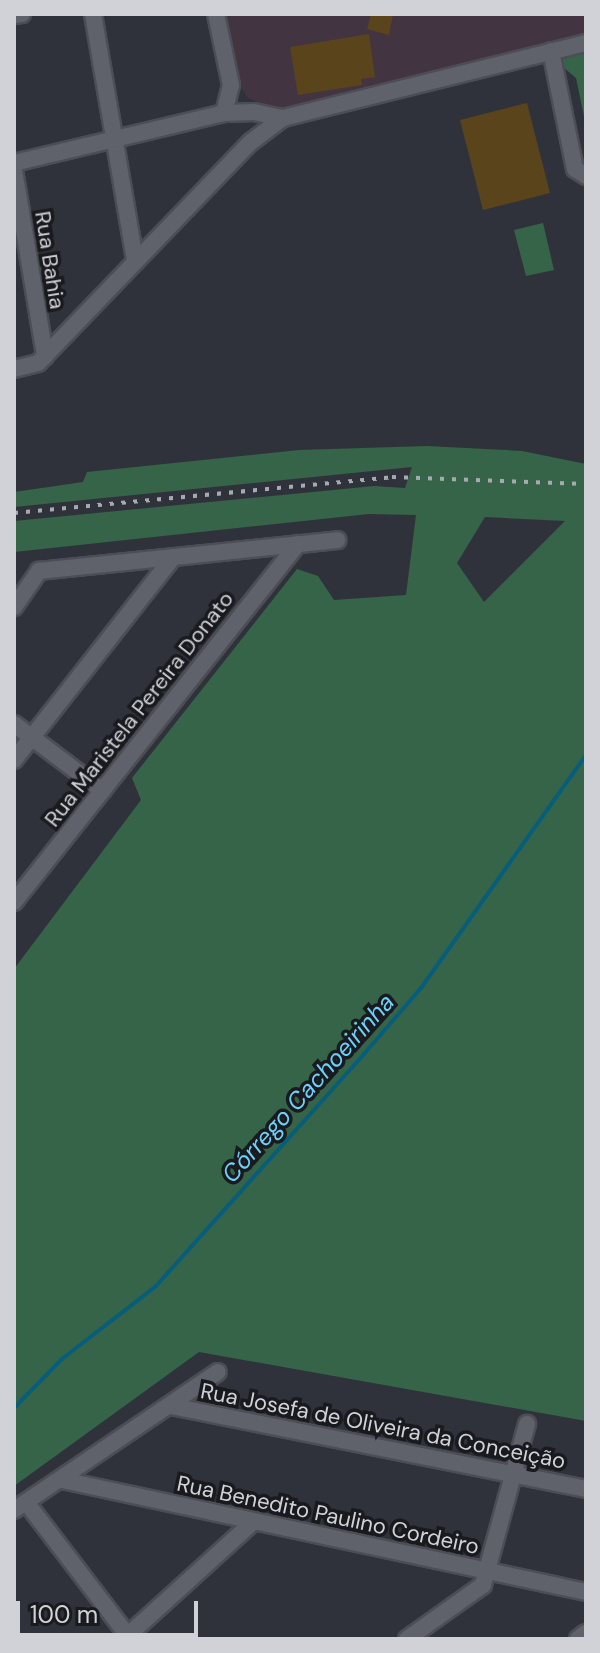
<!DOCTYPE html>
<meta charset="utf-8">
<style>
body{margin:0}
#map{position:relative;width:600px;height:1653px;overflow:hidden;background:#30323b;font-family:"DM Sans",sans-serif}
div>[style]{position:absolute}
.education>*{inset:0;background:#433441}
.green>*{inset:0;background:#366448}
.stream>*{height:4px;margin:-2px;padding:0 2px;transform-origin:2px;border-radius:2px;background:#065e7b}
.building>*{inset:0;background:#5a441b}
.roads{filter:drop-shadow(2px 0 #4c4d55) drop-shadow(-2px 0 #4c4d55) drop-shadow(0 2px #4c4d55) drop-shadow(0 -2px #4c4d55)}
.minor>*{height:16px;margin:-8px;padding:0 8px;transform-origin:8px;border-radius:8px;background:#5f616b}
.rail>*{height:4px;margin-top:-2px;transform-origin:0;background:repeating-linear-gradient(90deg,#a7a9b0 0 4px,transparent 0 12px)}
span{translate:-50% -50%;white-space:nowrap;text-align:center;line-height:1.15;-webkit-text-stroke:7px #191a1e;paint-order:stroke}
.street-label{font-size:22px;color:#d0d2d8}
.water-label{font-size:24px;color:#6dd0fa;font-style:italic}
.frame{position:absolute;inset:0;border:16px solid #d0d2d8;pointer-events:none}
.scale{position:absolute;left:16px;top:1601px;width:182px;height:36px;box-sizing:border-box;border:4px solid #d0d2d8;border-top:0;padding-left:10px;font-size:24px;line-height:28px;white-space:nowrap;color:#d0d2d8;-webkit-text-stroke:6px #191a1e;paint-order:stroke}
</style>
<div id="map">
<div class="education">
<i style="clip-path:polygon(223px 14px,586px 14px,586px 37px,281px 112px,248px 98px,236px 80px)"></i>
</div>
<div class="green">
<i style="clip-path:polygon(586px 48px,586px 126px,576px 78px,563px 67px,562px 59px)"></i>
<i style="clip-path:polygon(543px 223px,554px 270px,526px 276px,514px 230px)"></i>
<i style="clip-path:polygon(evenodd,427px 446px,522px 451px,586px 464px,586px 1421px,199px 1352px,14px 1486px,14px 969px,141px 800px,132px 778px,297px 569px,318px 576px,334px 600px,406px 595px,416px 515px,369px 514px,14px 552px,14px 521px,374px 486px,405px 488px,412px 467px,14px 507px,14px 492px,83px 482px,87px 472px,299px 450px,427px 446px,485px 517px,565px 521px,484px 602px,457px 563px,485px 517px)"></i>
</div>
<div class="stream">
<i style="left:14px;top:1408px;width:69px;rotate:-45.6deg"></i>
<i style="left:62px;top:1359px;width:119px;rotate:-37.8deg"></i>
<i style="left:156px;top:1286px;width:312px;rotate:-48.1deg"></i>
<i style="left:364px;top:1054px;width:87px;rotate:-49.2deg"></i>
<i style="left:421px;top:988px;width:286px;rotate:-54.7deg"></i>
</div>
<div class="building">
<i style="clip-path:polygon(371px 14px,393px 14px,389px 35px,367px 29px)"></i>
<i style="clip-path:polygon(369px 34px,375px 77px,361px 79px,362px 85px,298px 95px,290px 47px)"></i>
<i style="clip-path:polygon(527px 103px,550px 193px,483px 210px,460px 120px)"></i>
</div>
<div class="roads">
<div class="minor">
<i style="left:93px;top:14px;width:251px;rotate:80.3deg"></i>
<i style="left:216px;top:14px;width:73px;rotate:78.1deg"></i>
<i style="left:231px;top:85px;width:29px;rotate:104deg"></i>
<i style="left:14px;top:15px;width:8px;rotate:-7deg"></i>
<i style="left:551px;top:51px;width:120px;rotate:78.5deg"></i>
<i style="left:575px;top:169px;width:13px;rotate:32deg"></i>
<i style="left:14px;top:163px;width:216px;rotate:-13.4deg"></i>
<i style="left:224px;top:113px;width:30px;rotate:-2deg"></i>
<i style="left:254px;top:112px;width:30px;rotate:12deg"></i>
<i style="left:14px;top:170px;width:189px;rotate:80.5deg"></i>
<i style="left:14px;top:369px;width:25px;rotate:-14deg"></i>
<i style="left:38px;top:363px;width:307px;rotate:-46.1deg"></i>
<i style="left:251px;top:142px;width:40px;rotate:-37deg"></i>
<i style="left:283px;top:118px;width:312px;rotate:-13.9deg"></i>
<i style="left:14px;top:607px;width:44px;rotate:-55.2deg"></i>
<i style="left:39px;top:571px;width:300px;rotate:-5.9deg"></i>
<i style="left:14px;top:724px;width:111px;rotate:37deg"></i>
<i style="left:14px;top:760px;width:258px;rotate:-51.9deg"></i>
<i style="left:14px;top:902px;width:457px;rotate:-51.6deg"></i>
<i style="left:171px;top:1406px;width:423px;rotate:11.3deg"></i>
<i style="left:62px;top:1480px;width:536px;rotate:12.06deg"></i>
<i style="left:26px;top:1502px;width:168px;rotate:52.7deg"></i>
<i style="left:14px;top:1510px;width:246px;rotate:-34.1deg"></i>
<i style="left:124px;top:1639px;width:174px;rotate:-42.2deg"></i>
<i style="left:407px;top:1639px;width:93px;rotate:-35.4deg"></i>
<i style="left:483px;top:1585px;width:167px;rotate:-74.7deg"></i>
<i style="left:578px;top:1639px;width:10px;rotate:-37deg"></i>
</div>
</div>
<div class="rail">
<i style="left:14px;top:513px;width:380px;rotate:-5.4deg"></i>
<i style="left:392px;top:477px;width:194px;rotate:2.1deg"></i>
</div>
<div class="street-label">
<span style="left:50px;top:260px;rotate:81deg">Rua Bahia</span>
<span style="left:139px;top:709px;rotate:-52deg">Rua Maristela Pereira Donato</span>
<span style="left:383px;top:1426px;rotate:11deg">Rua Josefa de Oliveira da Conceição</span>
<span style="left:328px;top:1515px;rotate:12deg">Rua Benedito Paulino Cordeiro</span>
</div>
<div class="water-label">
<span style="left:308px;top:1088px;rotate:-48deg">Córrego Cachoeirinha</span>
</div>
<div class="frame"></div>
<div class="scale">100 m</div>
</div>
